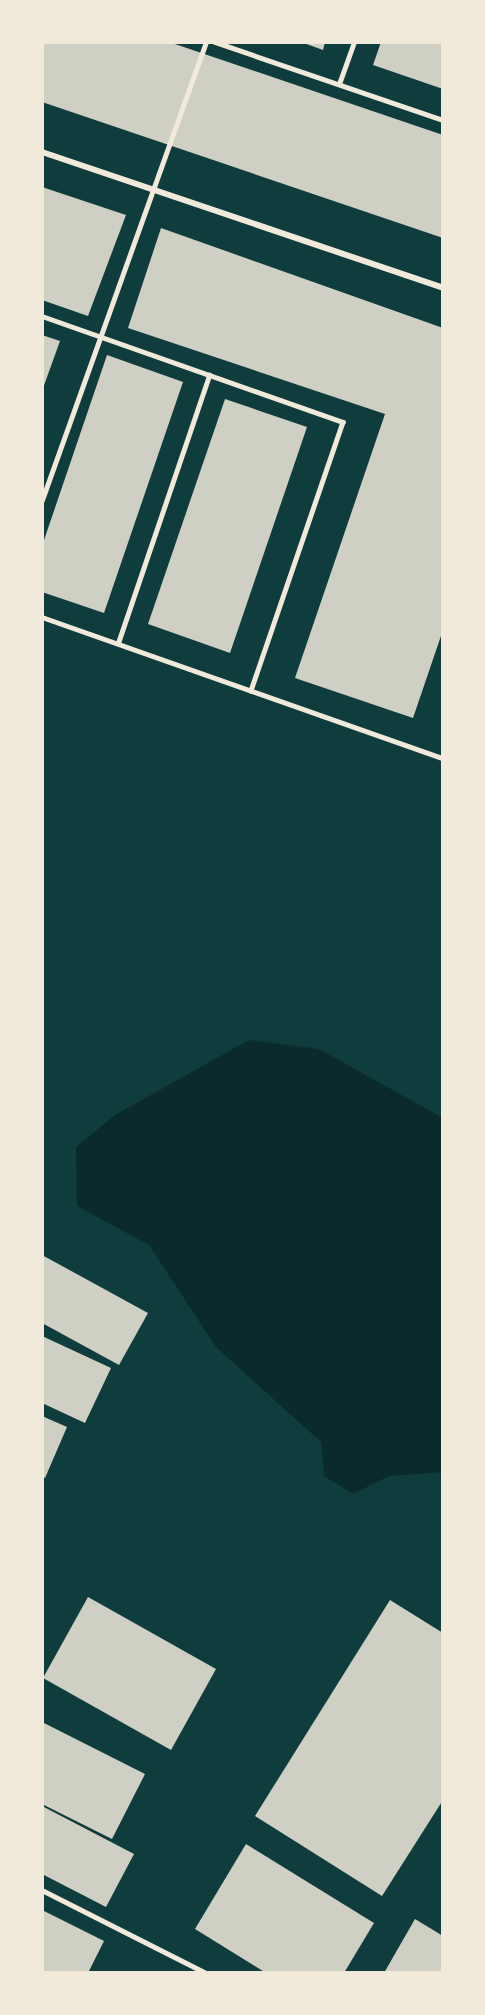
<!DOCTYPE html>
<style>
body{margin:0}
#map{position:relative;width:485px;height:2015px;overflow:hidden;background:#0f3d3e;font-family:"Roboto Serif",serif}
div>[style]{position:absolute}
.water>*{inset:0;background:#0a2a2b}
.building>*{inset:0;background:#cfcfc3}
.service>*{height:4.5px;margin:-2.25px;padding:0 2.25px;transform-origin:2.25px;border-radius:2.25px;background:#f1e9da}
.minor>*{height:6px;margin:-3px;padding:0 3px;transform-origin:3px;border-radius:3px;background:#f1e9da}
span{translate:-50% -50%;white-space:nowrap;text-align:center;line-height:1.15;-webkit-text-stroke:6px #f1e9da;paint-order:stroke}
.frame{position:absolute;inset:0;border:44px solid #f1e9da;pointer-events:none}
</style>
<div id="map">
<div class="water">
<i style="clip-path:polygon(249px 1040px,319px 1049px,443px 1118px,443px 1472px,389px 1476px,353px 1494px,324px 1476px,321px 1442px,216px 1347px,149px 1245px,77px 1206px,76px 1147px,115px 1115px)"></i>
</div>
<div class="building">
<i style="clip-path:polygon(42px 42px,169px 42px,443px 135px,443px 238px,42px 102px)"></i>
<i style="clip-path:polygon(301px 42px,325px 42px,323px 50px)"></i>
<i style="clip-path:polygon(381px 42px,443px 42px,443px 89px,373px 65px)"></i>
<i style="clip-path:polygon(42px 187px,126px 215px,88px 316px,42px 300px)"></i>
<i style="clip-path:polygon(161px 228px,443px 328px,443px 630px,413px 718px,295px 678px,385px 414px,128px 328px)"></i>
<i style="clip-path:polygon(42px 335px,60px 341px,42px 391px)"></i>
<i style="clip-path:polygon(107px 355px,183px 382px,104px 613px,42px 592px,42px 546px)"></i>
<i style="clip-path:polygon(225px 399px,307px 427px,230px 653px,148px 624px)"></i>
<i style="clip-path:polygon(42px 1255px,148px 1313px,119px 1365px,42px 1323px)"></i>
<i style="clip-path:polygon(42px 1336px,111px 1368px,85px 1423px,42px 1403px)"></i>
<i style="clip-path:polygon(42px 1416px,67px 1427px,45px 1478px,42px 1476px)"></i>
<i style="clip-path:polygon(88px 1597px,216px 1669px,171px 1750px,43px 1678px)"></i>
<i style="clip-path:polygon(390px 1600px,443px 1633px,443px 1800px,382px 1896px,255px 1816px)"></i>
<i style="clip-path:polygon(42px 1722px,145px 1774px,112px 1839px,42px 1804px)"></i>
<i style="clip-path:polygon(42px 1806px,134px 1854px,106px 1907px,42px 1874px)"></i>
<i style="clip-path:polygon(246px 1844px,374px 1923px,344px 1973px,266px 1973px,195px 1929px)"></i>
<i style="clip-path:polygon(42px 1910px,104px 1941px,88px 1973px,42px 1973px)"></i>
<i style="clip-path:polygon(415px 1919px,443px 1936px,443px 1973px,384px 1973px)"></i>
</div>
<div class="service">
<i style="left:215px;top:42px;width:241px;rotate:18.9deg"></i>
<i style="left:339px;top:84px;width:45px;rotate:-70.3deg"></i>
<i style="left:42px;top:316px;width:319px;rotate:19.4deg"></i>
<i style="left:343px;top:422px;width:284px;rotate:108.9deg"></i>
<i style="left:42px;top:500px;width:486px;rotate:-70.3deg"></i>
<i style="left:42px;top:617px;width:425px;rotate:19.4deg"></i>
<i style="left:118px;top:643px;width:283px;rotate:-71.2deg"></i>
<i style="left:42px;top:1890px;width:184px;rotate:26.8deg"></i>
</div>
<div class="minor">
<i style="left:42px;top:152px;width:423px;rotate:18.7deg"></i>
</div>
<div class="frame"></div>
</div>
